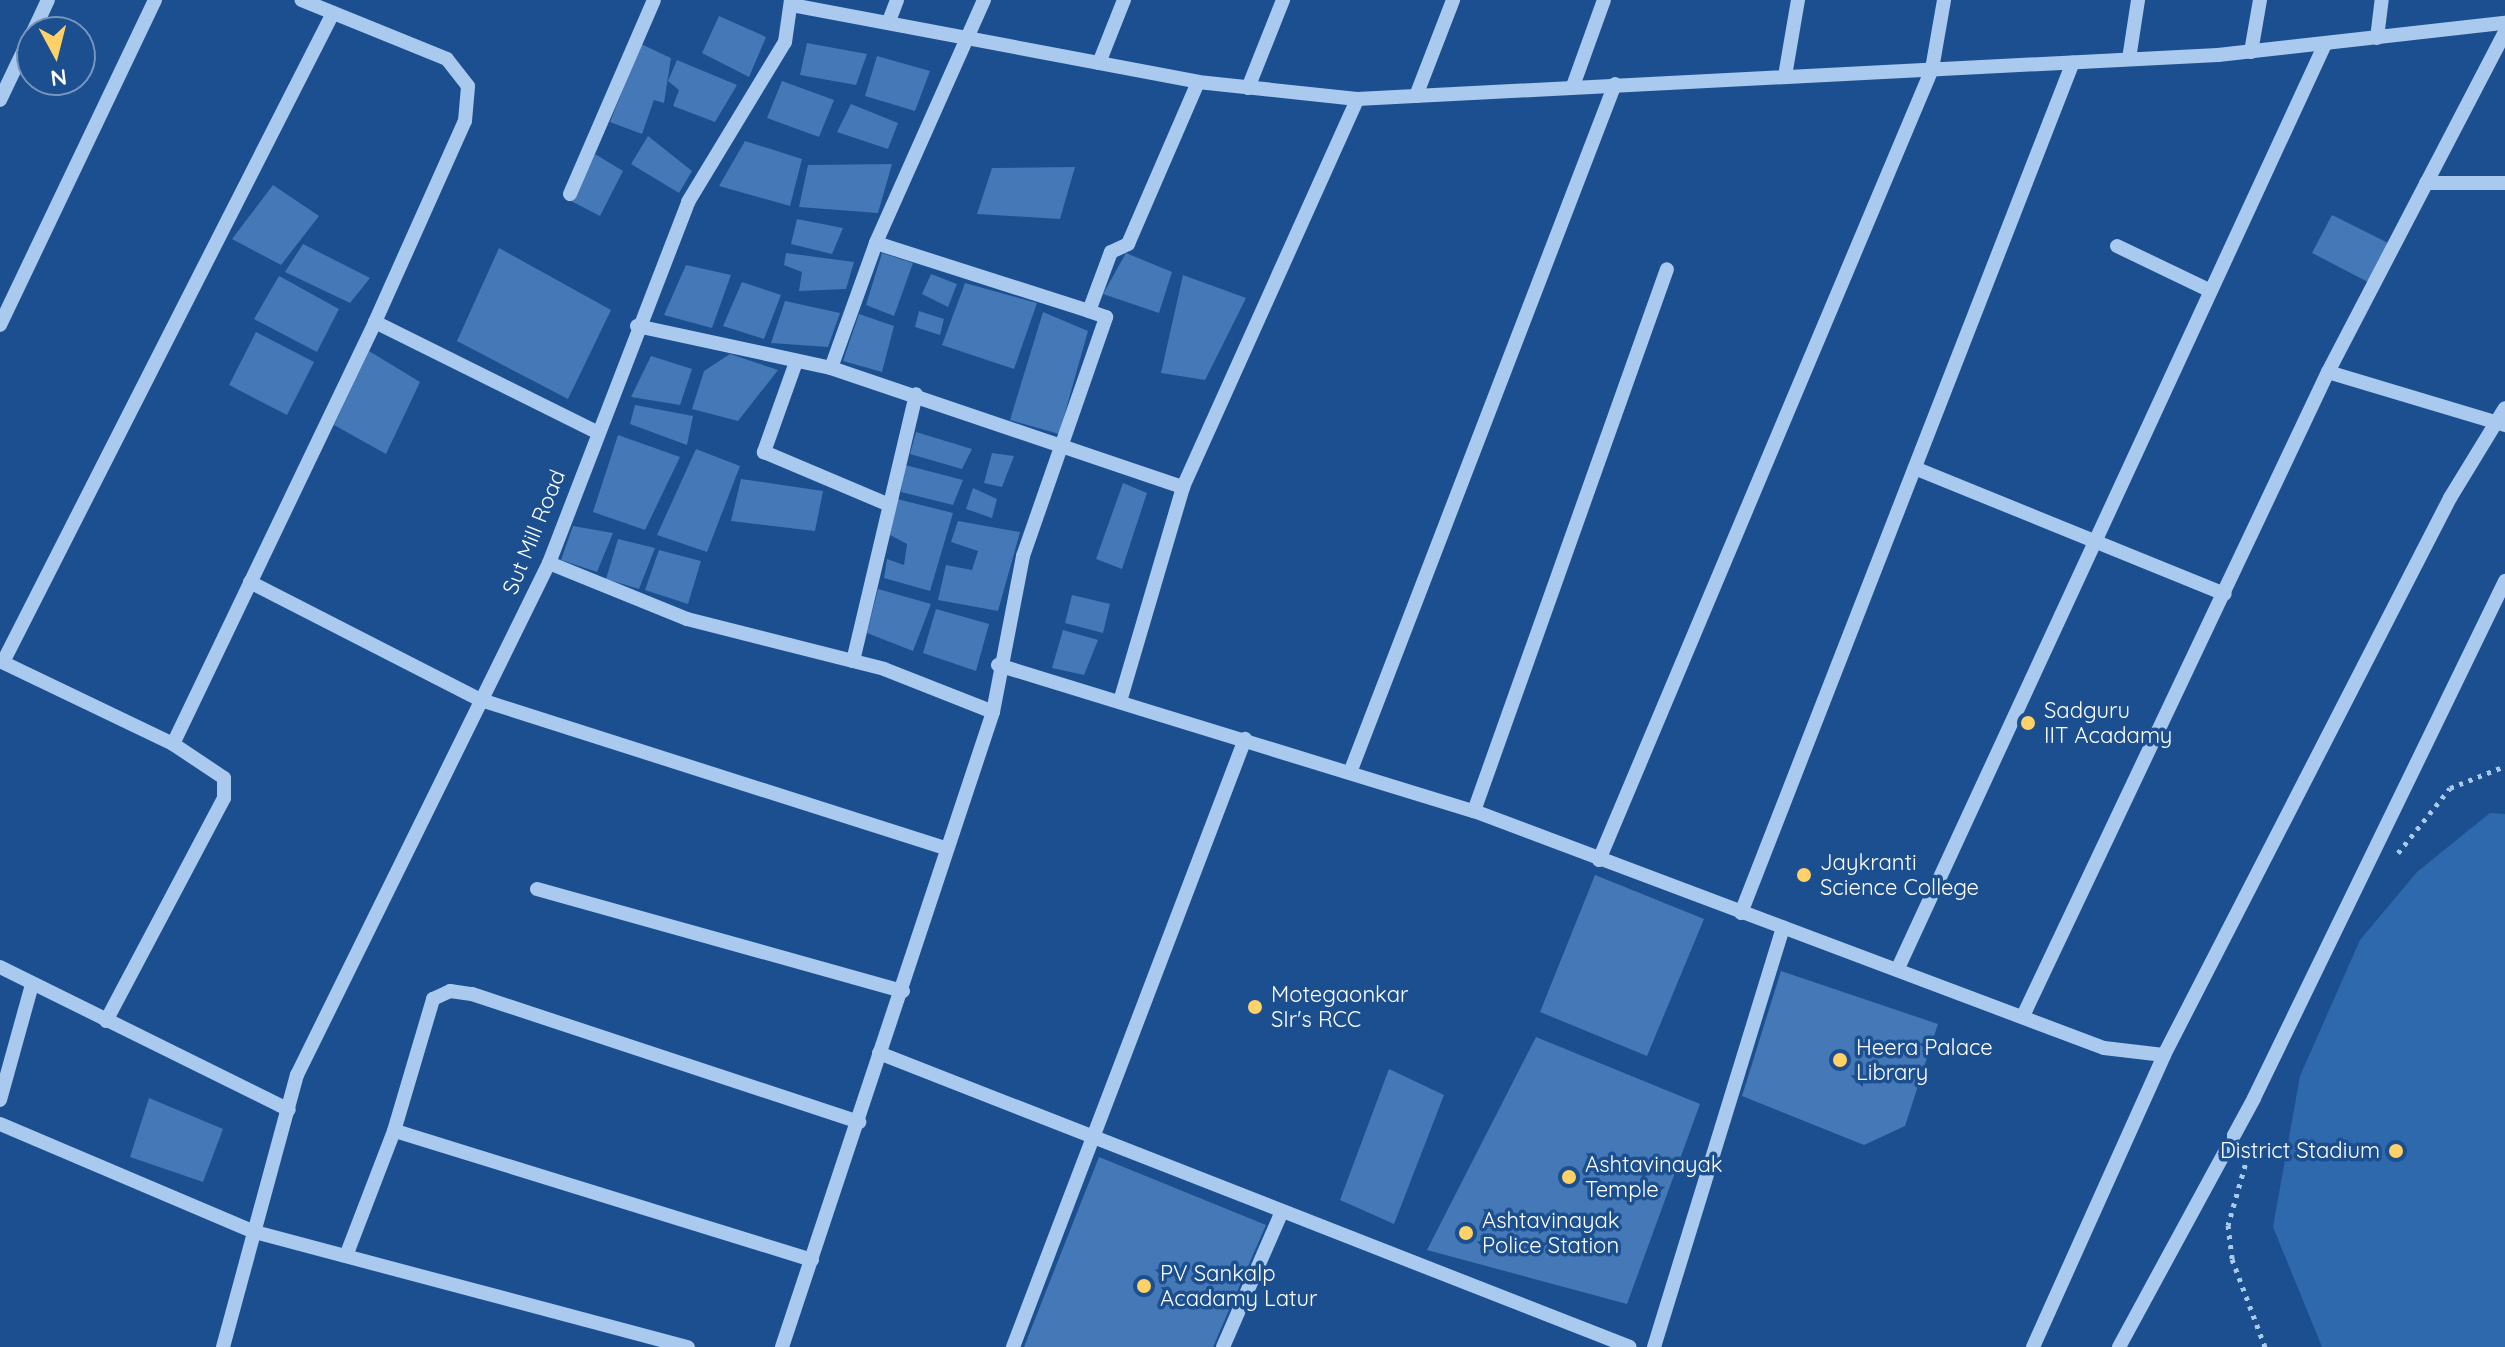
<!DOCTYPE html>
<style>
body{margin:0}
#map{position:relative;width:2505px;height:1347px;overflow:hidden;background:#1b4f8f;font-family:Quicksand,sans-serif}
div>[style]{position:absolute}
.green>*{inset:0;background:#2e69ad}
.building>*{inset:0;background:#4478b7}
.path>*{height:5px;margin-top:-2.5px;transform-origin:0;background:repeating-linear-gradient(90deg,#a9c9ee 0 4px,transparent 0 10px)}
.minor>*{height:14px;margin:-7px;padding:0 7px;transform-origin:7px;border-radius:7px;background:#a9c9ee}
.dots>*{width:22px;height:22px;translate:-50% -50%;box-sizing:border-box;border:4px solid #1b4f8f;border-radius:50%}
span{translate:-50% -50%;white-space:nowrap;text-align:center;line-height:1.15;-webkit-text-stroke:7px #1b4f8f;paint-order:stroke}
.street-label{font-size:22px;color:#fff}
.poi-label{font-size:22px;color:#fff}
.left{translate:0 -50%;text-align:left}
.right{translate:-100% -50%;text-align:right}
.north{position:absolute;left:16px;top:16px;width:80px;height:80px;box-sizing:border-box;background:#1b4f8f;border:2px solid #7695bc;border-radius:50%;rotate:173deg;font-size:22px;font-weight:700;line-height:32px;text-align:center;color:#fff}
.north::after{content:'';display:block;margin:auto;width:28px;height:36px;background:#ffd166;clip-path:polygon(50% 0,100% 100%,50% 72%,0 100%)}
</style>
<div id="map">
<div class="green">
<i style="clip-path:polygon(2490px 813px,2505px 814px,2505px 1347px,2322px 1347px,2273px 1227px,2300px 1076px,2360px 940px,2417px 872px)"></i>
</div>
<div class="building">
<i style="clip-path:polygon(719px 16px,766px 37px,749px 77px,702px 53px)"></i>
<i style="clip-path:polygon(807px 43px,867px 54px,856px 85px,800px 75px)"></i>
<i style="clip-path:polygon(641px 44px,671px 58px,664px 103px,654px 100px,642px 134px,610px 122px)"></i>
<i style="clip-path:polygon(877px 56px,930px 71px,915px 111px,865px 96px)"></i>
<i style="clip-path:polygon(677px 60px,737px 85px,715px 122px,673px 106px,679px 90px,668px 81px)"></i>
<i style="clip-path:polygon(782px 81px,834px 100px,819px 137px,767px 118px)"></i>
<i style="clip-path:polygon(851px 104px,898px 123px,888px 149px,837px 132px)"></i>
<i style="clip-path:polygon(648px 136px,692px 171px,679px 193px,631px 164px)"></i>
<i style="clip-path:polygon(745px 141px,802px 159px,790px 206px,719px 186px)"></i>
<i style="clip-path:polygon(595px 154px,623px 171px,600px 216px,571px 201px)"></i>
<i style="clip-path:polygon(892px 164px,878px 213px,799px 207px,808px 165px)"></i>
<i style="clip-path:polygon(1075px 167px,1060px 219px,977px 214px,992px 168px)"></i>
<i style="clip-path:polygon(273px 185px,319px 216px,281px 265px,232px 239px)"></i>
<i style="clip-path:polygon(2332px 215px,2388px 243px,2368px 282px,2312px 253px)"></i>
<i style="clip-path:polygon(797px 219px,843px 228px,832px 254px,791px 244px)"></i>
<i style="clip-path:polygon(303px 244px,370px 278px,350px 303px,285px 272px)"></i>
<i style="clip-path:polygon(499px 248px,611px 310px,568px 399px,457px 341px)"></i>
<i style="clip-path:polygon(786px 253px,854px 262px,846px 289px,799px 291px,802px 272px,784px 265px)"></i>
<i style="clip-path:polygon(882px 253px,913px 263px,894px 316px,866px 305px)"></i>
<i style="clip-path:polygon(1126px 253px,1172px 272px,1159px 313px,1103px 294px)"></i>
<i style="clip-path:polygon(686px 265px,731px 275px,712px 328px,664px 315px)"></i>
<i style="clip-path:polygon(931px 274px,957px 284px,948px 307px,922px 294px)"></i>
<i style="clip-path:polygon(1183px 275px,1246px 298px,1205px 380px,1161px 373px)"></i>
<i style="clip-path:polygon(279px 276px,339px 309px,317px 352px,254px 319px)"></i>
<i style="clip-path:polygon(742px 282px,781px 295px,764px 339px,723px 326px)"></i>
<i style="clip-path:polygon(965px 283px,1037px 303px,1014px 369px,942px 345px)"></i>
<i style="clip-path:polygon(785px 301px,840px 313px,828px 347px,771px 343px)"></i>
<i style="clip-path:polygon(919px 311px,944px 319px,940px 335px,915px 327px)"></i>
<i style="clip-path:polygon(1043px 312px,1088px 331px,1059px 434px,1010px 420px)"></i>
<i style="clip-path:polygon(859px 314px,894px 326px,882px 372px,843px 361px)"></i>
<i style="clip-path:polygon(256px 332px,314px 362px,287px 415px,229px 385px)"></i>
<i style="clip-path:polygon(369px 351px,420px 382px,386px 454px,334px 425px)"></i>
<i style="clip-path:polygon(730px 354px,778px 370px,738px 421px,692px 409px,704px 371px)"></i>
<i style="clip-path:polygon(651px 356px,692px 369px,680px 405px,631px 397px)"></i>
<i style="clip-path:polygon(635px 405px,693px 416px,687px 445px,630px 424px)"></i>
<i style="clip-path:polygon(916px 432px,972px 449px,962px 469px,910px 454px)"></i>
<i style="clip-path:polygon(618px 435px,680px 457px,645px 530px,593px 512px)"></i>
<i style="clip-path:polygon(696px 449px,740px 466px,707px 552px,657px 535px)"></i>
<i style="clip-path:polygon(992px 453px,1014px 456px,1002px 487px,984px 483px)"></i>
<i style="clip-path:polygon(905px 465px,963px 480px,953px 505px,901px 492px)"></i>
<i style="clip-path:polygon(741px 479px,823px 491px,815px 531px,731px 521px)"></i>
<i style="clip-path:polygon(1123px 483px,1147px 493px,1122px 569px,1096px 559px)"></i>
<i style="clip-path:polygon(973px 488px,997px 499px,992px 518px,966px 509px)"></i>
<i style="clip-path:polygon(897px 499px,953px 513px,930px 591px,884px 578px,887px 559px,904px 565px,907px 544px,890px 535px)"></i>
<i style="clip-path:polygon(958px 521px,1020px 532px,998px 611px,938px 600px,946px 565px,972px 570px,978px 551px,951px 542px)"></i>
<i style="clip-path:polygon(573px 526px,613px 533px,597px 572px,561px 560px)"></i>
<i style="clip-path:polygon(618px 539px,655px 548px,639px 589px,606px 579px)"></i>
<i style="clip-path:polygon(659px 550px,701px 561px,688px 604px,645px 590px)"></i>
<i style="clip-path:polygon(878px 589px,931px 604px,913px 651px,867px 633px)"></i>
<i style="clip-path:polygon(1072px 595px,1110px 604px,1103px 633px,1065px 623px)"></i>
<i style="clip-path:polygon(936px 609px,989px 624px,976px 671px,923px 653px)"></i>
<i style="clip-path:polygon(1063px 630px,1098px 640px,1084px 675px,1052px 668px)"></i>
<i style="clip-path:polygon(1595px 875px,1704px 919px,1647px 1056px,1540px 1012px)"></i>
<i style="clip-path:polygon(1781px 971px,1938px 1024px,1905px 1126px,1864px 1145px,1742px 1096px)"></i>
<i style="clip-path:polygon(1536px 1037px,1700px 1104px,1627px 1304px,1427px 1250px)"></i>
<i style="clip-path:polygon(1389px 1069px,1444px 1095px,1394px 1224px,1340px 1200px)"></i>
<i style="clip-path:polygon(149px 1098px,223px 1129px,203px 1182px,130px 1157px)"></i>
<i style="clip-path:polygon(1099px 1157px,1266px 1225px,1213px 1347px,1024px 1347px)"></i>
</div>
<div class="path">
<i style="left:2398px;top:853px;width:83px;rotate:-51.3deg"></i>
<i style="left:2450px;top:788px;width:59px;rotate:-21.8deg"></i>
<i style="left:2248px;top:1155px;width:73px;rotate:105.9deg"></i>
<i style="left:2228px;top:1225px;width:34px;rotate:83deg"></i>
<i style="left:2232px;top:1259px;width:94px;rotate:69.4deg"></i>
</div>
<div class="minor">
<i style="left:984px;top:0;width:266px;rotate:114deg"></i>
<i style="left:876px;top:243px;width:224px;rotate:17.7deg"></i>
<i style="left:792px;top:5px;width:413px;rotate:10.7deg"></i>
<i style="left:1198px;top:82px;width:160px;rotate:6.1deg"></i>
<i style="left:1357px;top:99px;width:862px;rotate:-2.93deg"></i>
<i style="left:2218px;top:55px;width:289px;rotate:-6.4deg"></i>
<i style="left:889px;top:21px;width:22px;rotate:-69deg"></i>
<i style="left:33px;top:32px;width:35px;rotate:-65deg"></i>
<i style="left:2377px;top:38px;width:38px;rotate:-83deg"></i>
<i style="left:2251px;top:52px;width:53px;rotate:-80.2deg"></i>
<i style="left:2129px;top:59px;width:60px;rotate:-81.3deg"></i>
<i style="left:1099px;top:63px;width:68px;rotate:-68.4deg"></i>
<i style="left:1785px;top:76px;width:77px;rotate:-80.3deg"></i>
<i style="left:1573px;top:86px;width:91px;rotate:-70.2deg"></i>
<i style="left:1248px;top:88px;width:95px;rotate:-68.3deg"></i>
<i style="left:1416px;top:96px;width:103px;rotate:-68.9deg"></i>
<i style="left:0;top:100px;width:74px;rotate:-64.5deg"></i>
<i style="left:2426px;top:183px;width:79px"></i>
<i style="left:570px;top:194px;width:211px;rotate:-66.6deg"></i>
<i style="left:2117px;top:246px;width:102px;rotate:25.6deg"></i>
<i style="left:375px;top:322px;width:248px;rotate:26.4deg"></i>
<i style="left:0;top:325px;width:360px;rotate:-64.5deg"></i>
<i style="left:637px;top:326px;width:198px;rotate:12.2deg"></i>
<i style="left:831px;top:368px;width:372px;rotate:18.7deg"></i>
<i style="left:796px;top:362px;width:96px;rotate:109.6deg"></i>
<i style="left:764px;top:452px;width:134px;rotate:22.9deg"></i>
<i style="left:831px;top:368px;width:133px;rotate:-70.2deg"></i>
<i style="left:2328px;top:372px;width:383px;rotate:-62.5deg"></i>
<i style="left:1917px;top:469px;width:332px;rotate:22.1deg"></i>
<i style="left:549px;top:563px;width:149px;rotate:22.1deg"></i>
<i style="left:687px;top:619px;width:203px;rotate:14.2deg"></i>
<i style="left:884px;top:669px;width:117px;rotate:21.5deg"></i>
<i style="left:250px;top:582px;width:259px;rotate:27.1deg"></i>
<i style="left:481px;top:700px;width:485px;rotate:17.7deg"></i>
<i style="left:0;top:661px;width:192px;rotate:25.6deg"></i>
<i style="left:173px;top:744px;width:468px;rotate:-64.4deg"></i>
<i style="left:375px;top:322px;width:220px;rotate:-65.9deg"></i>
<i style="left:465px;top:121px;width:35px;rotate:-85deg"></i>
<i style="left:468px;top:86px;width:34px;rotate:-128deg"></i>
<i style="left:447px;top:59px;width:157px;rotate:-157.9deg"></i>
<i style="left:853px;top:661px;width:274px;rotate:-76.7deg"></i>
<i style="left:3px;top:662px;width:728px;rotate:-63.05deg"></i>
<i style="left:998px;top:665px;width:498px;rotate:17.1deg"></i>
<i style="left:1474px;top:811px;width:673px;rotate:20.62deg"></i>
<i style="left:2104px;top:1048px;width:60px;rotate:6.7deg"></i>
<i style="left:1121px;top:698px;width:220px;rotate:-73.6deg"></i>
<i style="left:1183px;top:487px;width:425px;rotate:-65.8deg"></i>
<i style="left:1351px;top:770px;width:735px;rotate:-68.95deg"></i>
<i style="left:1474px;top:811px;width:575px;rotate:-70.4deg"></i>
<i style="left:1599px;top:860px;width:858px;rotate:-67.17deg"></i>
<i style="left:1932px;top:69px;width:70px;rotate:-80.1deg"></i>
<i style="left:537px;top:889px;width:380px;rotate:15.6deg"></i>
<i style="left:1741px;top:913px;width:913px;rotate:-68.69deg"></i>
<i style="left:1899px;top:966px;width:1016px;rotate:-65.2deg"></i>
<i style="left:0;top:967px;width:322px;rotate:26.3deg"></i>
<i style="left:2023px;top:1016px;width:713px;rotate:-64.66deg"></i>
<i style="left:2328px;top:372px;width:185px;rotate:16.7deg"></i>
<i style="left:106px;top:1021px;width:252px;rotate:-62.1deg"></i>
<i style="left:224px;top:798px;width:20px;rotate:-90deg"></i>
<i style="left:224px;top:778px;width:61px;rotate:-146.3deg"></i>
<i style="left:879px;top:1053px;width:806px;rotate:21.38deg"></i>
<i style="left:0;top:1100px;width:119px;rotate:-74.5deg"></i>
<i style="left:0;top:1124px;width:277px;rotate:23deg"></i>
<i style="left:255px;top:1232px;width:448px;rotate:14.9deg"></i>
<i style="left:346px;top:1256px;width:134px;rotate:-69deg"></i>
<i style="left:812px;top:1260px;width:437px;rotate:-162.8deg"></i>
<i style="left:394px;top:1131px;width:138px;rotate:-73.5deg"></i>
<i style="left:433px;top:999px;width:19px;rotate:-25deg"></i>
<i style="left:450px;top:991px;width:22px;rotate:8deg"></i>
<i style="left:472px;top:994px;width:408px;rotate:18.3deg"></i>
<i style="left:223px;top:1347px;width:282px;rotate:-74.8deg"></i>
<i style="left:297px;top:1075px;width:571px;rotate:-63.79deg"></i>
<i style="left:549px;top:563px;width:387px;rotate:-68.9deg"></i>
<i style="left:688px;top:202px;width:187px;rotate:-58.8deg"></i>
<i style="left:785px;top:42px;width:42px;rotate:-81.9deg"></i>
<i style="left:782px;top:1347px;width:669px;rotate:-71.62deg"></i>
<i style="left:993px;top:712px;width:159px;rotate:-79.1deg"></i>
<i style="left:1023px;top:556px;width:253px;rotate:-70.8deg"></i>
<i style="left:1106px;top:317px;width:18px;rotate:-161deg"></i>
<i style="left:1089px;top:311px;width:63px;rotate:-69.6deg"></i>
<i style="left:1111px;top:252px;width:19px;rotate:-25deg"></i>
<i style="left:1128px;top:244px;width:176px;rotate:-66.6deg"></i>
<i style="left:1013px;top:1347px;width:651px;rotate:-69.11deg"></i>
<i style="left:1223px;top:1347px;width:143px;rotate:-66.5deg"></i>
<i style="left:1654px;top:1347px;width:439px;rotate:-72.9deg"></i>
<i style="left:2033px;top:1347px;width:320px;rotate:-65.8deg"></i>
<i style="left:2164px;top:1055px;width:626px;rotate:-62.82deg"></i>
<i style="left:2450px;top:498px;width:105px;rotate:-58.6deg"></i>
<i style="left:2119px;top:1347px;width:283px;rotate:-61.5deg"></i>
<i style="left:2254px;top:1098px;width:575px;rotate:-64.1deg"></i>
</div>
<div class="dots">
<i style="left:2028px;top:723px;background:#ffd166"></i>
<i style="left:1804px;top:875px;background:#ffd166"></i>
<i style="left:1255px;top:1007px;background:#ffd166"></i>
<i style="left:1840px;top:1060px;background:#ffd166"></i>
<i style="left:2396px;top:1151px;background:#ffd166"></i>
<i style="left:1569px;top:1177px;background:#ffd166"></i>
<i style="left:1466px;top:1233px;background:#ffd166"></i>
<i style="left:1144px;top:1286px;background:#ffd166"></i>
</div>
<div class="street-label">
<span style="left:534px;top:532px;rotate:-68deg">Sut Mill Road</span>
</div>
<div class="poi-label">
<span class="left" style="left:2044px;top:723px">Sadguru<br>IIT Acadamy</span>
<span class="left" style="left:1820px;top:875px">Jaykranti<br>Science College</span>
<span class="left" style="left:1271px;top:1007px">Motegaonkar<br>SIr's RCC</span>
<span class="left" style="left:1856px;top:1060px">Heera Palace<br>Library</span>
<span class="right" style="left:2380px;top:1151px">District Stadium</span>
<span class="left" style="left:1585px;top:1177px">Ashtavinayak<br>Temple</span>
<span class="left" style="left:1482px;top:1233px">Ashtavinayak<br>Police Station</span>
<span class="left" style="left:1160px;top:1286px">PV Sankalp<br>Acadamy Latur</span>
</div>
<div class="north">N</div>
</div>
